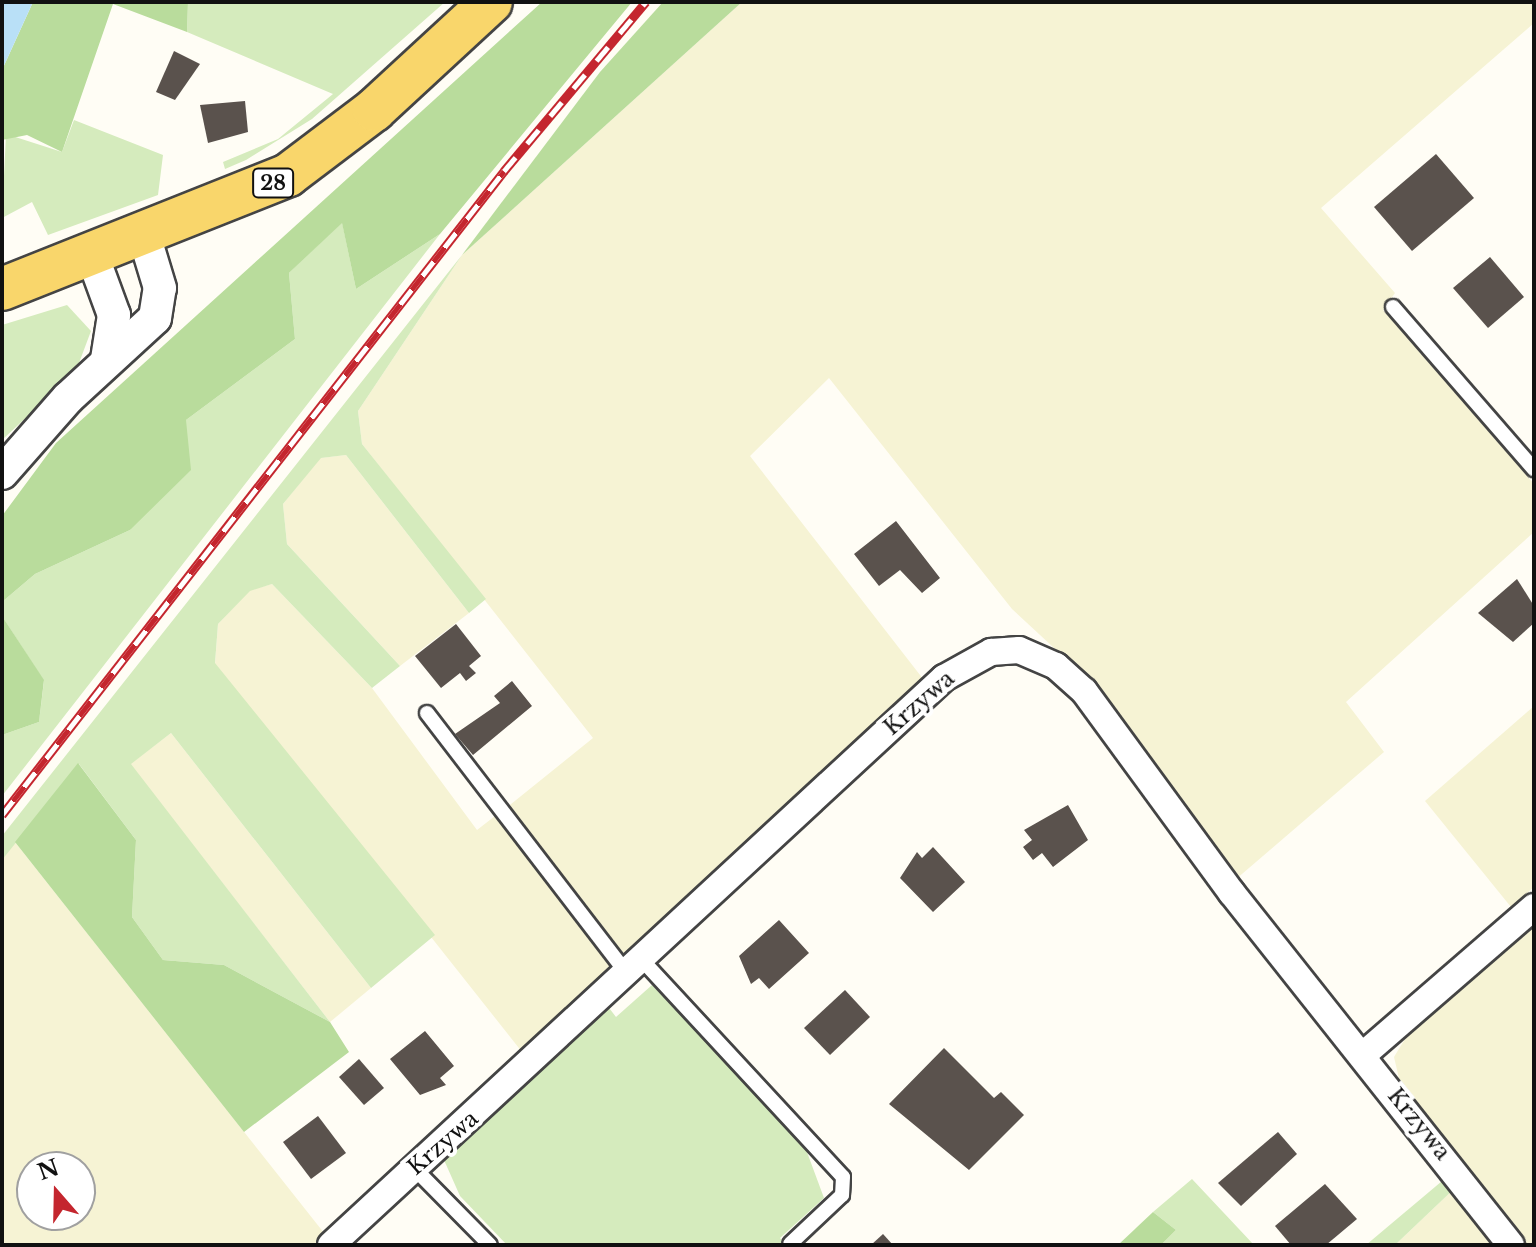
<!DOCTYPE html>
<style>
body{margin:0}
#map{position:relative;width:1536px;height:1247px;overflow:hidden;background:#fffdf5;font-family:"Libre Baskerville",serif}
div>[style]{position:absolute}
.farmland>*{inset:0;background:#f6f3d4}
.green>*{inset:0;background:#d5ebbd}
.forest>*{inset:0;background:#b9dc9c}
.water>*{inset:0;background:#b9e0f7}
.building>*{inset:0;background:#5a524d}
.roads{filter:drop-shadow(2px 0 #444) drop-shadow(-2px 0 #444) drop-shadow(0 2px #444) drop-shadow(0 -2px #444)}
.service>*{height:14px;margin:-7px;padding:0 7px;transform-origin:7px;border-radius:7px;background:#fff}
.minor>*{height:26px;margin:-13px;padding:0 13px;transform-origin:13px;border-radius:13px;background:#fff}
.tertiary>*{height:32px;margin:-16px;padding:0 16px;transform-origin:16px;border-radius:16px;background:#fff}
.primary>*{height:42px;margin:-21px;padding:0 21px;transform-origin:21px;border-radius:21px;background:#f9d66b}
.rail>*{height:9px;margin-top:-4.5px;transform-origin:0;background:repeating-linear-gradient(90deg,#fff 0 18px,#c4262e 0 36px);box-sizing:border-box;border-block:2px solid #c4262e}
span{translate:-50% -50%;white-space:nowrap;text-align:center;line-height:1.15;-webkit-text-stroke:8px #fff;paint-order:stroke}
.shield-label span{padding:2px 6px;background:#fff;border:2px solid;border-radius:6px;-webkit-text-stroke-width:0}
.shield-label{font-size:20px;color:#111;font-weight:700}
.street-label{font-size:22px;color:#111}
.frame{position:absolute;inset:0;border:4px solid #111;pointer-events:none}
.north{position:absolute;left:16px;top:1151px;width:80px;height:80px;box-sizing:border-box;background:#fff;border:2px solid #a0a0a0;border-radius:50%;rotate:340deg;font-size:22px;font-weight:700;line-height:32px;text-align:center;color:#111}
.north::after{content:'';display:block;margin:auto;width:28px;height:36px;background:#c4262e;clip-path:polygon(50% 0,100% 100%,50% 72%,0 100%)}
</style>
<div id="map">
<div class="farmland">
<i style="clip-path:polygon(742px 2px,1534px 2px,1534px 23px,1321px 208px,1395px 293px,1383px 310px,1534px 484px,1534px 532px,1346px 702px,1384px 752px,1235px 880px,1067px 660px,1012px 609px,829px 378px,750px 456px,927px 684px,628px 961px,505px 809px,593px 738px,362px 444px,358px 411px,462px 255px)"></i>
<i style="clip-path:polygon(346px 455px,469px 613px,400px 666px,287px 544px,283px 504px,320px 458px)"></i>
<i style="clip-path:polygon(272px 584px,372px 688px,477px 830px,495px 816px,616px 974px,526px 1057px,215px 664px,218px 624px,250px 590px)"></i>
<i style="clip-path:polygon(1534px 706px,1534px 887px,1511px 907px,1425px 801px)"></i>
<i style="clip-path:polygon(171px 733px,371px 988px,330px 1022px,130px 764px)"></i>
<i style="clip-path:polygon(evenodd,15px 842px,328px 1238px,321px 1245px,2px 1245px,2px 860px,15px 842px,32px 1167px,80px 1167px,80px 1215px,32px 1215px,32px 1167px)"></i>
<i style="clip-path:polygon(1534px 925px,1534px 1245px,1521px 1245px,1401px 1087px,1394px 1057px,1408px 1034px)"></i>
<i style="clip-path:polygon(1456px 1187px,1501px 1245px,1395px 1245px)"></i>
</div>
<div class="green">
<i style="clip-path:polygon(188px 2px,445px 2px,312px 119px,246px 160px,225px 169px,223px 162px,278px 139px,333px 94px,187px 32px)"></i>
<i style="clip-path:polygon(74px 120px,163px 155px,158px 195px,48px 235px,32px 202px,2px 218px,6px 134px,62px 152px)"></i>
<i style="clip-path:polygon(342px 222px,356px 289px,440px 234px,2px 796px,2px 735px,39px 722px,44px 681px,2px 616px,2px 602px,35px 574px,130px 530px,186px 420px,295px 339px,289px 273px)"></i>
<i style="clip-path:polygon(462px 255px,358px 411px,362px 444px,486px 599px,469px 613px,346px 455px,321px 458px,283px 504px,287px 544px,400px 666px,372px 688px,272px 584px,250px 591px,218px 624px,215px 663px,435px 935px,371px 988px,171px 733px,131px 764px,330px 1022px,224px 965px,163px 960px,132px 917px,136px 840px,79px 764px,2px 860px,2px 836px)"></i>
<i style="clip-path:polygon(67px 305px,91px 331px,76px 371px,2px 440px,2px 325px)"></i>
<i style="clip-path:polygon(652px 985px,804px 1144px,824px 1198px,780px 1238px,786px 1245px,507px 1245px,460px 1196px,444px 1160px,606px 1004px,616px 1017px)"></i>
<i style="clip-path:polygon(1448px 1176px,1456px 1187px,1395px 1245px,1366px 1245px)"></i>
<i style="clip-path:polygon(1192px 1179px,1254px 1245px,1161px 1245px,1176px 1230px,1153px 1212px)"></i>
</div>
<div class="forest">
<i style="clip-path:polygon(33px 2px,188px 2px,187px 32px,113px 4px,62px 152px,27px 135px,2px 140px,2px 70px)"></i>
<i style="clip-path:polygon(542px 2px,632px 2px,440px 234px,356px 289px,342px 223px,289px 273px,295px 339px,186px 420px,191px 470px,130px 530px,35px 574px,2px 602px,2px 516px,56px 443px)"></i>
<i style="clip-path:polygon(663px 2px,742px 2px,462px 255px,600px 72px)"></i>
<i style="clip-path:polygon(2px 616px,44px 680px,39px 722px,2px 735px)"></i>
<i style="clip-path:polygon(78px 763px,136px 840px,132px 917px,163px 960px,224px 965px,330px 1022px,349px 1052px,244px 1132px,15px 842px)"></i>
<i style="clip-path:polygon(1153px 1212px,1176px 1230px,1161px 1245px,1118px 1245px)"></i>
</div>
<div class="water">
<i style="clip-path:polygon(2px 2px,33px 2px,2px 70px)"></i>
</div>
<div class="building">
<i style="clip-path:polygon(174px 51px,200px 64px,175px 100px,156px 92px)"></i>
<i style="clip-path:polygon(245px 101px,248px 132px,208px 143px,200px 105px)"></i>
<i style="clip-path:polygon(1436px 154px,1474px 198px,1412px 251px,1374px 207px)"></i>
<i style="clip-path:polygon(1490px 257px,1524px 297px,1488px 328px,1453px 288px)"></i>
<i style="clip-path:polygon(896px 521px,940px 578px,922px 593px,900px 570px,879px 586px,854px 554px)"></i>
<i style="clip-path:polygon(1517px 579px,1534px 606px,1534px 623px,1513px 642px,1478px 613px)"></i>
<i style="clip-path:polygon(456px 624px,481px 656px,469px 666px,476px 673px,466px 681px,460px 673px,441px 688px,415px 656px)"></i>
<i style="clip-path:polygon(512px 681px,532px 706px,473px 755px,455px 734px,500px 703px,494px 696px)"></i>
<i style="clip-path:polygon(1068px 805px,1088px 840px,1053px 867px,1042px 853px,1033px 860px,1023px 847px,1032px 840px,1024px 830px)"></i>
<i style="clip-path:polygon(933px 847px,965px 882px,933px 912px,900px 878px,917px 852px,922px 858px)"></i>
<i style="clip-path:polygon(779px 920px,809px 953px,769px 989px,759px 978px,751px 984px,739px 956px)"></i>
<i style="clip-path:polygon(845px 990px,870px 1017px,830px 1055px,804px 1028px)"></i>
<i style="clip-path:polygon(425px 1031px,454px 1066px,440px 1078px,446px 1085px,420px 1095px,390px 1059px)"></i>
<i style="clip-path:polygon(944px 1048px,994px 1098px,1001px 1092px,1024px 1115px,969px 1170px,889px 1104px)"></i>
<i style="clip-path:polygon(359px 1059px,384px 1088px,364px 1105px,339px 1077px)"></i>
<i style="clip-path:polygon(318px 1116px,346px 1153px,311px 1179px,283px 1142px)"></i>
<i style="clip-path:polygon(1278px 1132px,1297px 1154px,1241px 1206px,1218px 1183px)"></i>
<i style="clip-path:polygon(1325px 1184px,1357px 1219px,1326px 1245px,1291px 1245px,1275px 1226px)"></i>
<i style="clip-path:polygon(883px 1234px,893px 1245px,871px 1245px)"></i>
</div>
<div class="roads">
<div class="service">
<i style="left:1393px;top:307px;width:215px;rotate:49deg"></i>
<i style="left:427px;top:713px;width:330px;rotate:52.5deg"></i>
<i style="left:643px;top:961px;width:294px;rotate:47.2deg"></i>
<i style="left:843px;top:1177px;width:18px;rotate:93deg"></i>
<i style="left:842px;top:1195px;width:71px;rotate:136.7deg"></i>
<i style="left:414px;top:1168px;width:108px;rotate:45.4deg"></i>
</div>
<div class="minor">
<i style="left:1363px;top:1055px;width:226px;rotate:-40.9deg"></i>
<i style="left:331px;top:1245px;width:835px;rotate:-42.77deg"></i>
<i style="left:944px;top:678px;width:54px;rotate:-29deg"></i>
<i style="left:991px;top:652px;width:28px;rotate:-4deg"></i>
<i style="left:1019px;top:650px;width:40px;rotate:23.4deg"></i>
<i style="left:1056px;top:666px;width:38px;rotate:42deg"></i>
<i style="left:1084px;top:691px;width:250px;rotate:53.8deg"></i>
<i style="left:1232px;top:893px;width:449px;rotate:51.6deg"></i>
</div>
<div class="tertiary">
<i style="left:92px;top:255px;width:64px;rotate:69.9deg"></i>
<i style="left:114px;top:315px;width:45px;rotate:99deg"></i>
<i style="left:2px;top:473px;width:100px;rotate:-48.7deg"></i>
<i style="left:68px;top:398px;width:118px;rotate:-42.6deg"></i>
<i style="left:155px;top:318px;width:30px;rotate:-81deg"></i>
<i style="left:160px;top:288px;width:55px;rotate:-106.8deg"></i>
</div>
<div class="primary">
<i style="left:2px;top:289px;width:308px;rotate:-21.7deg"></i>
<i style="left:288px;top:175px;width:108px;rotate:-37.1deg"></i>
<i style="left:374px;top:110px;width:159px;rotate:-42.7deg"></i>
</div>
</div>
<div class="rail">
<i style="left:2px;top:815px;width:817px;rotate:-52.06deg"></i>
<i style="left:504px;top:171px;width:221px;rotate:-50deg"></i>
</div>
<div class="shield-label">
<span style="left:273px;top:183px">28</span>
</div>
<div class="street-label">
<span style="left:919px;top:703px;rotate:-41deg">Krzywa</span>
<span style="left:1419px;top:1124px;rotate:51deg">Krzywa</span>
<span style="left:443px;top:1143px;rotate:-41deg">Krzywa</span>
</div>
<div class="frame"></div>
<div class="north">N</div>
</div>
